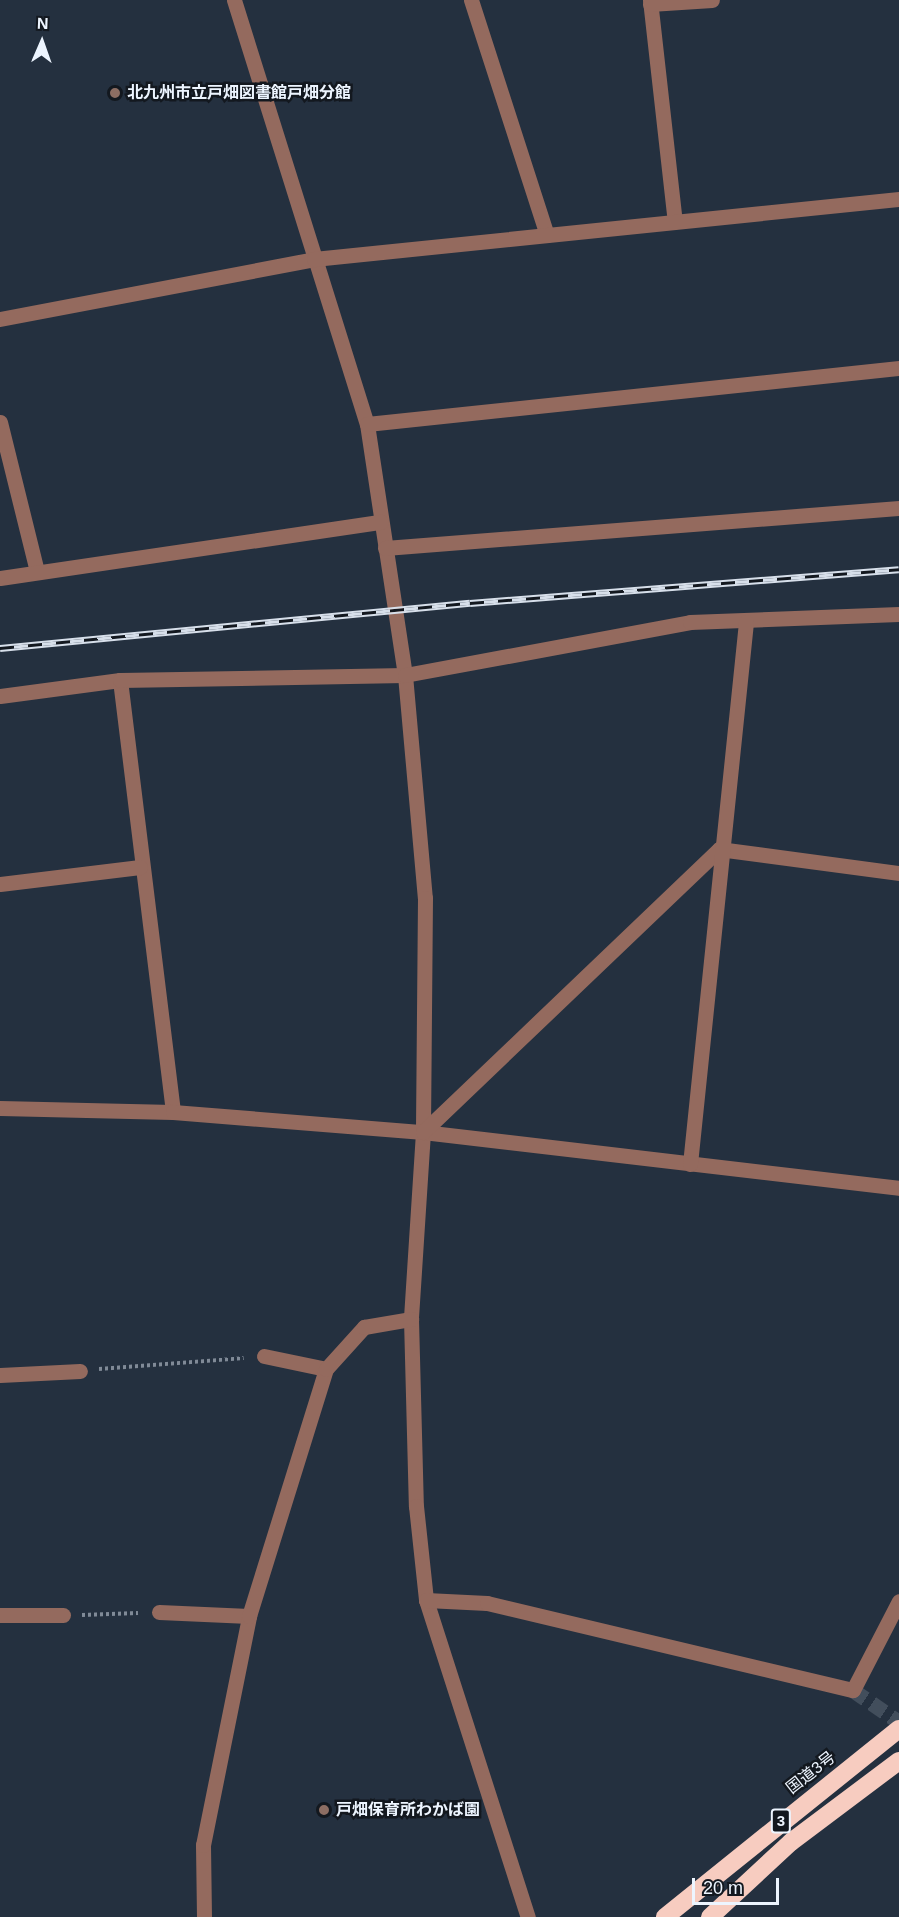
<!DOCTYPE html>
<meta charset="utf-8">
<style>
body{margin:0}
#map{position:relative;width:899px;height:1917px;overflow:hidden;background:#24303f;font-family:Arial,"Noto Sans JP",sans-serif}
div>[style]{position:absolute}
.minor-tunnel>*{height:15px;margin-top:-7.5px;transform-origin:0;background:repeating-linear-gradient(90deg,#424e5c 0 15px,transparent 0 23px)}
.path>*{height:4px;margin-top:-2px;transform-origin:0;background:repeating-linear-gradient(90deg,#808a97 0 3px,transparent 0 6px)}
.minor>*{height:15px;margin:-7.5px;padding:0 7.5px;transform-origin:7.5px;border-radius:7.5px;background:#946a5e}
.highway>*{height:18px;margin:-9px;padding:0 9px;transform-origin:9px;border-radius:9px;background:#f7ccc0}
.rail>*{height:7px;margin-top:-3.5px;transform-origin:0;background:repeating-linear-gradient(90deg,#13181f 0 14px,#d7dfea 0 28px);box-sizing:border-box;border-block:2px solid #d7dfea}
.dots>*{width:16px;height:16px;translate:-50% -50%;box-sizing:border-box;border:3px solid #13181f;border-radius:50%}
span{translate:-50% -50%;white-space:nowrap;text-align:center;line-height:1.15;-webkit-text-stroke:5px #13181f;paint-order:stroke}
.shield-label span{padding:2px 4px;background:#13181f;border:2px solid;border-radius:4px;-webkit-text-stroke-width:0}
.shield-label{font-size:15px;color:#edf5ff;font-weight:700}
.poi-label{font-size:16px;color:#edf5ff;font-weight:700}
.left{translate:0 -50%;text-align:left}
.street-label{font-size:16px;color:#edf5ff}
.north{position:absolute;left:12px;top:12px;width:60px;height:60px;-webkit-text-stroke:4px #13181f;paint-order:stroke;rotate:2deg;font-size:16px;font-weight:700;line-height:24px;text-align:center;color:#edf5ff}
.north::after{content:'';display:block;margin:auto;width:21px;height:27px;background:#edf5ff;clip-path:polygon(50% 0,100% 100%,50% 72%,0 100%)}
.scale{position:absolute;left:692px;top:1878px;width:87px;height:27px;box-sizing:border-box;border:3px solid #edf5ff;border-top:0;padding-left:8px;font-size:18px;line-height:21px;white-space:nowrap;color:#edf5ff;-webkit-text-stroke:4px #13181f;paint-order:stroke}
</style>
<div id="map">
<div class="minor-tunnel">
<i style="left:853px;top:1690px;width:56px;rotate:34.8deg"></i>
</div>
<div class="path">
<i style="left:99px;top:1369px;width:145px;rotate:-4.3deg"></i>
<i style="left:82px;top:1615px;width:56px;rotate:-2deg"></i>
</div>
<div class="minor">
<i style="left:234px;top:0;width:444px;rotate:72.6deg"></i>
<i style="left:367px;top:424px;width:254px;rotate:81.4deg"></i>
<i style="left:405px;top:675px;width:224px;rotate:84.9deg"></i>
<i style="left:425px;top:898px;width:234px;rotate:90.5deg"></i>
<i style="left:423px;top:1132px;width:187px;rotate:93.7deg"></i>
<i style="left:411px;top:1319px;width:187px;rotate:88.5deg"></i>
<i style="left:416px;top:1506px;width:95px;rotate:83.9deg"></i>
<i style="left:426px;top:1600px;width:333px;rotate:72.2deg"></i>
<i style="left:471px;top:0;width:247px;rotate:72.1deg"></i>
<i style="left:650px;top:0;width:223px;rotate:83.6deg"></i>
<i style="left:650px;top:4px;width:62px;rotate:-3.7deg"></i>
<i style="left:0;top:319px;width:320px;rotate:-10.8deg"></i>
<i style="left:314px;top:259px;width:588px;rotate:-5.86deg"></i>
<i style="left:0;top:422px;width:154px;rotate:76.1deg"></i>
<i style="left:367px;top:424px;width:535px;rotate:-6.01deg"></i>
<i style="left:385px;top:548px;width:516px;rotate:-4.45deg"></i>
<i style="left:0;top:578px;width:385px;rotate:-8.4deg"></i>
<i style="left:120px;top:680px;width:435px;rotate:83deg"></i>
<i style="left:0;top:696px;width:121px;rotate:-7.6deg"></i>
<i style="left:120px;top:680px;width:285px;rotate:-1deg"></i>
<i style="left:405px;top:675px;width:290px;rotate:-10.5deg"></i>
<i style="left:690px;top:622px;width:209px;rotate:-2.2deg"></i>
<i style="left:719px;top:849px;width:182px;rotate:7.6deg"></i>
<i style="left:0;top:884px;width:141px;rotate:-6.9deg"></i>
<i style="left:0;top:1108px;width:173px;rotate:1.3deg"></i>
<i style="left:173px;top:1112px;width:251px;rotate:4.6deg"></i>
<i style="left:423px;top:1132px;width:479px;rotate:6.7deg"></i>
<i style="left:423px;top:1132px;width:410px;rotate:-43.7deg"></i>
<i style="left:690px;top:1164px;width:545px;rotate:-84.1deg"></i>
<i style="left:264px;top:1356px;width:63px;rotate:11.8deg"></i>
<i style="left:0;top:1375px;width:80px;rotate:-2.9deg"></i>
<i style="left:426px;top:1600px;width:61px;rotate:2.8deg"></i>
<i style="left:487px;top:1603px;width:376px;rotate:13.4deg"></i>
<i style="left:853px;top:1690px;width:100px;rotate:-62.7deg"></i>
<i style="left:159px;top:1612px;width:90px;rotate:2.5deg"></i>
<i style="left:0;top:1615px;width:63px"></i>
<i style="left:204px;top:1917px;width:72px;rotate:-90.8deg"></i>
<i style="left:203px;top:1845px;width:234px;rotate:-78.6deg"></i>
<i style="left:249px;top:1616px;width:259px;rotate:-72.7deg"></i>
<i style="left:326px;top:1369px;width:57px;rotate:-47.9deg"></i>
<i style="left:364px;top:1327px;width:48px;rotate:-9.7deg"></i>
</div>
<div class="highway">
<i style="left:665px;top:1917px;width:300px;rotate:-38.8deg"></i>
<i style="left:710px;top:1917px;width:110px;rotate:-42.8deg"></i>
<i style="left:791px;top:1842px;width:135px;rotate:-36.9deg"></i>
</div>
<div class="rail">
<i style="left:0;top:648px;width:472px;rotate:-5.5deg"></i>
<i style="left:470px;top:603px;width:430px;rotate:-4.5deg"></i>
</div>
<div class="dots">
<i style="left:115px;top:93px;background:#8d6e63"></i>
<i style="left:324px;top:1810px;background:#8d6e63"></i>
</div>
<div class="shield-label">
<span style="left:781px;top:1821px">3</span>
</div>
<div class="poi-label">
<span class="left" style="left:127px;top:93px">北九州市立戸畑図書館戸畑分館</span>
<span class="left" style="left:336px;top:1810px">戸畑保育所わかば園</span>
</div>
<div class="street-label">
<span style="left:811px;top:1773px;rotate:-38deg">国道3号</span>
</div>
<div class="north">N</div>
<div class="scale">20 m</div>
</div>
